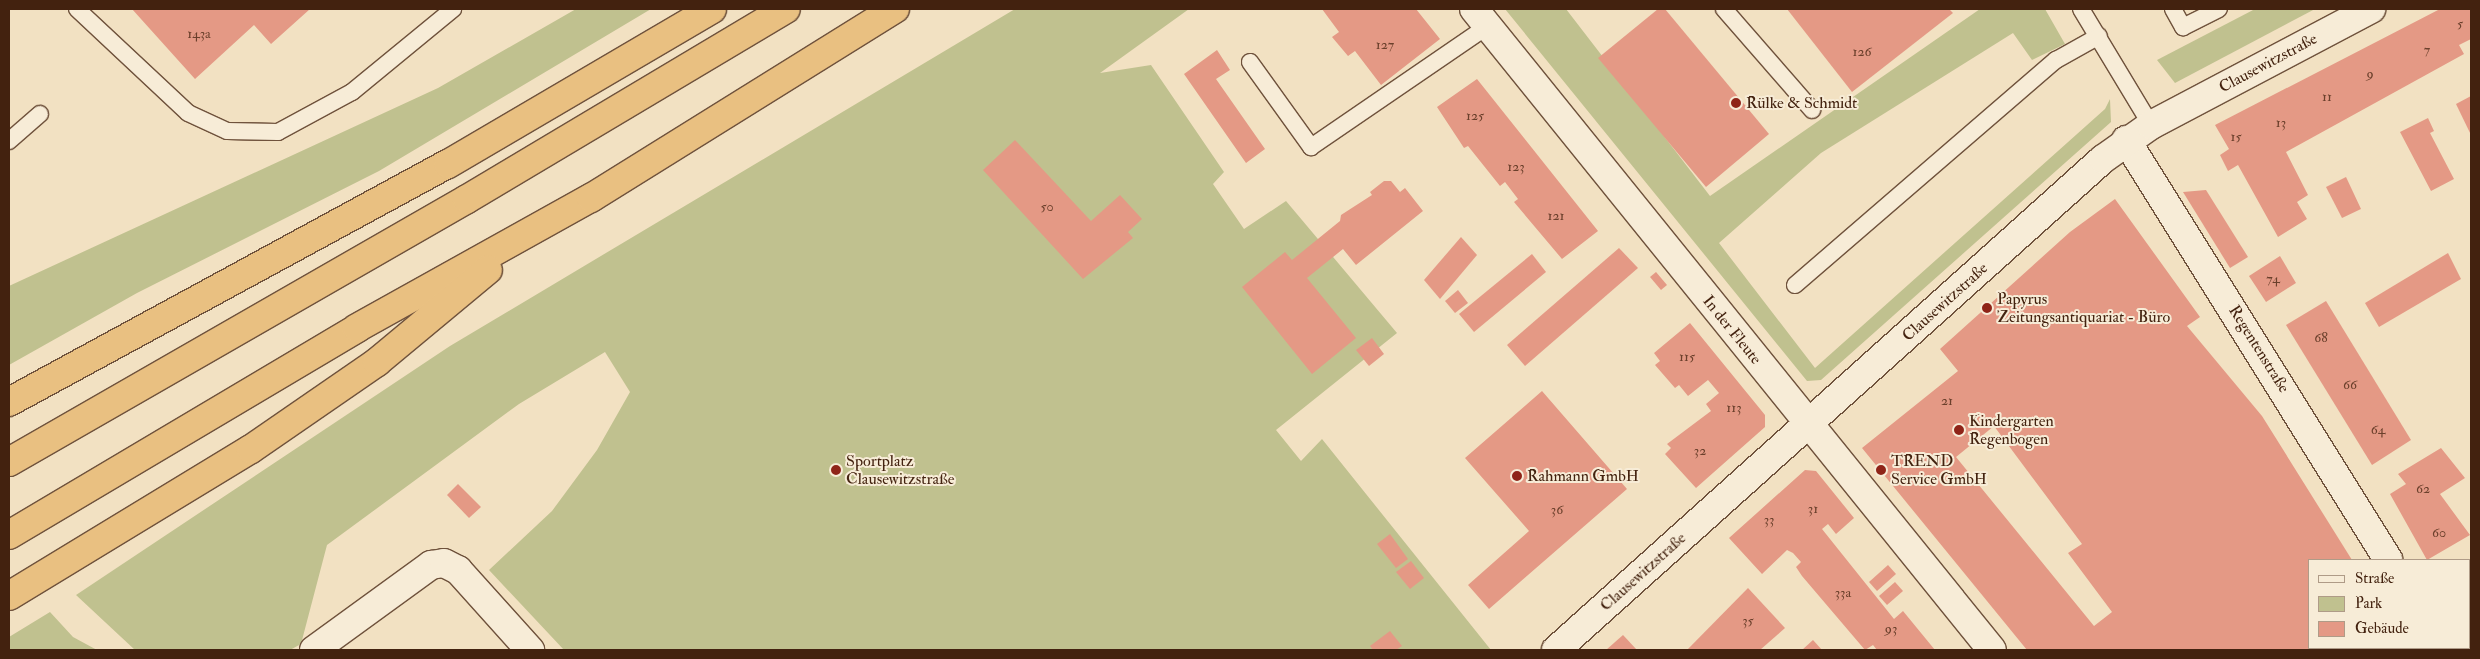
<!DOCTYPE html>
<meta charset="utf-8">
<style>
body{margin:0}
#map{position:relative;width:2480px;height:659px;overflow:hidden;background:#f2e1c2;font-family:"IM FELL Double Pica",serif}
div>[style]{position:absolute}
.green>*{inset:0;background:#c0c18f}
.building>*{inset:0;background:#e49985}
.roads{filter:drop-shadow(1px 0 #6f523c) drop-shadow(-1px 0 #6f523c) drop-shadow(0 1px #6f523c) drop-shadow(0 -1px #6f523c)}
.lane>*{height:16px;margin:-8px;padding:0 8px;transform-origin:8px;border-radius:8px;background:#f7ecd7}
.street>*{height:28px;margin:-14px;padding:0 14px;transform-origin:14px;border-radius:14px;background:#f7ecd7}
.secondary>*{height:28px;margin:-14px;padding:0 14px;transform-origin:14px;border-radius:14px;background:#f7ecd7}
.highway>*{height:28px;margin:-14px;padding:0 14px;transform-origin:14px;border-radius:14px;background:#e9c081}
.dots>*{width:14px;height:14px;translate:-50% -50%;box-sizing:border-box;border:2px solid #f7ecd7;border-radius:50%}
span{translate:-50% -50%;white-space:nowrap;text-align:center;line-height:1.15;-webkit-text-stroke:4px #f7ecd7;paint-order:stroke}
.number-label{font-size:14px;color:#6b402c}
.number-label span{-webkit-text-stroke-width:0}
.street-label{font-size:16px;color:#43220f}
.poi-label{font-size:16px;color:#43220f}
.left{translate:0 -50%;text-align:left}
.frame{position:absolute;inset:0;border:10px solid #43220f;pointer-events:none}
.legend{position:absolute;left:2308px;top:559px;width:162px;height:90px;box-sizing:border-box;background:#f7ecd7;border:1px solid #af9b87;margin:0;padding:6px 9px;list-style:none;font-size:15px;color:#43220f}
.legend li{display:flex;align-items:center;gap:10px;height:25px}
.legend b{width:25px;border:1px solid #af9b87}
</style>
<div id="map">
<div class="green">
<i style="clip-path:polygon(576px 9px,651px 9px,379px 171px,137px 293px,9px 365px,9px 286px,438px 88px)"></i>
<i style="clip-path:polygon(1015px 9px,1189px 9px,1100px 73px,1151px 65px,1224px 172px,1213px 184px,1244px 229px,1286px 201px,1397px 333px,1276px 430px,1301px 461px,1322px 439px,1491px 650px,564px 650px,489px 570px,552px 511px,597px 450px,630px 392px,605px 352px,519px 404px,327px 545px,301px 644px,290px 650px,135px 650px,76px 595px,450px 346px)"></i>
<i style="clip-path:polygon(1505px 9px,1566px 9px,1710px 196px,1980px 9px,2045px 9px,2065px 44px,2032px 60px,2013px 33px,1821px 153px,1719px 243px,1815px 368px,2105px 109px,2110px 99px,2111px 122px,1821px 380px,1807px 381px)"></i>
<i style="clip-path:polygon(2255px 9px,2315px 9px,2175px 83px,2157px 60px)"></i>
<i style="clip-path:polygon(50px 612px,73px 637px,97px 650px,9px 650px,9px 637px)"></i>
</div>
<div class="building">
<i style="clip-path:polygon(132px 9px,310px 9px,271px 44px,254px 25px,195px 79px)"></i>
<i style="clip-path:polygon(1322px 9px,1416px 9px,1440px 39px,1381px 85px,1355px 51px,1348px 56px,1332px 37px,1339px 32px)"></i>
<i style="clip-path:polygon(1658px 9px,1665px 9px,1769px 134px,1706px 187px,1598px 58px)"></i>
<i style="clip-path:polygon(1787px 9px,1949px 9px,1953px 13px,1852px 92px)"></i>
<i style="clip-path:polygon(2440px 9px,2471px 9px,2471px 39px,2459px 45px,2464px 54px,2286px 152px,2308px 195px,2297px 202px,2307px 219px,2278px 237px,2238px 165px,2228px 171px,2220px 155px,2229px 149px,2215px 125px)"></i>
<i style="clip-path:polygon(1217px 50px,1230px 70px,1216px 79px,1265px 149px,1246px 163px,1184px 74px)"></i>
<i style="clip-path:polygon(1477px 79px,1598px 231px,1562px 259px,1514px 202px,1518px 199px,1505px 182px,1500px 186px,1468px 146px,1464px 148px,1437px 107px)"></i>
<i style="clip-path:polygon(2471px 96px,2471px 135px,2456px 104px)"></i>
<i style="clip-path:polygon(2428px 118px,2434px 131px,2430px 133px,2454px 179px,2431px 191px,2400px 132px)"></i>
<i style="clip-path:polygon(1015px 140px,1091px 221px,1120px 195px,1142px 219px,1128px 232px,1133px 238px,1083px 279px,983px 170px)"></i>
<i style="clip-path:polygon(2346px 177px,2361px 209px,2342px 218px,2326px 187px)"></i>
<i style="clip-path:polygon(1384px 181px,1391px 181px,1400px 192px,1405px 188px,1423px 211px,1356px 265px,1343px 249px,1307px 278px,1356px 338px,1312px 374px,1242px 287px,1285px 252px,1292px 260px,1340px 221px,1341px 215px,1372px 195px,1370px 192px)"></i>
<i style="clip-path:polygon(2206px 190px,2248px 257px,2230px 268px,2183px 192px)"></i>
<i style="clip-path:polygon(evenodd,2115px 199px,2200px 317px,2187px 326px,2262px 416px,2352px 560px,2309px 560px,2309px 648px,2408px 650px,2027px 650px,1862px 448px,1958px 371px,1940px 349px,2070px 232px,2115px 199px,1994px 426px,2082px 544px,2068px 553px,2112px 612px,2094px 626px,1956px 457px,1994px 426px)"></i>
<i style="clip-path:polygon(1461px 237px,1477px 255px,1440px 299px,1424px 280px)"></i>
<i style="clip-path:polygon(1619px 248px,1638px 268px,1525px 366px,1507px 345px)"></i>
<i style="clip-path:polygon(2448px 253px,2461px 279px,2379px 327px,2365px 303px)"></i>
<i style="clip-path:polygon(1532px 254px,1546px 272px,1474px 332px,1459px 314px)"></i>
<i style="clip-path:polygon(2280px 256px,2296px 283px,2266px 302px,2249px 276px)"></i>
<i style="clip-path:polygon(1656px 272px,1667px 285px,1661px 290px,1650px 277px)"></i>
<i style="clip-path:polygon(1458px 290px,1468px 303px,1455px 313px,1445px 301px)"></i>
<i style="clip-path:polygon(2326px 301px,2411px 440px,2372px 465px,2286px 325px)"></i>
<i style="clip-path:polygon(1690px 323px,1765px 415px,1765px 427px,1696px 488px,1665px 454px,1671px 448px,1667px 444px,1711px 411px,1706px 404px,1719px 393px,1708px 380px,1688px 396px,1679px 385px,1675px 388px,1655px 365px,1660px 361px,1654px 353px)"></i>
<i style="clip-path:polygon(1372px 338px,1384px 354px,1369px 366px,1356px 350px)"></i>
<i style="clip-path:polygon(1542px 391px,1627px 489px,1489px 609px,1468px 585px,1529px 531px,1465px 458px)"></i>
<i style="clip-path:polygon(2441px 448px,2465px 478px,2440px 494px,2470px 535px,2427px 560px,2390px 494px,2406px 484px,2398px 474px)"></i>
<i style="clip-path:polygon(1805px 470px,1816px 471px,1854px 518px,1836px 534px,1828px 524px,1822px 529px,1894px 619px,1903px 611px,1935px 650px,1877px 650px,1873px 645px,1865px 650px,1802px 576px,1796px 567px,1801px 562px,1793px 553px,1787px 550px,1762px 574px,1729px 538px)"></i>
<i style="clip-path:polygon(458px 484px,481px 507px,469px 518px,447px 495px)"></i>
<i style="clip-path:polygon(1390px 534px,1408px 559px,1396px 568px,1377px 544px)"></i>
<i style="clip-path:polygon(1411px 561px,1424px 578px,1410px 589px,1396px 572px)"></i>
<i style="clip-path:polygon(2471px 564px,2471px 632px,2469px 628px)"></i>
<i style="clip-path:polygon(1888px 565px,1896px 574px,1877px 591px,1869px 582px)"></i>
<i style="clip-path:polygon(1895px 582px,1903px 591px,1887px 605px,1879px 596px)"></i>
<i style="clip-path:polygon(1748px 588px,1785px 628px,1760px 650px,1687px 650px)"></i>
<i style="clip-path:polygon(1390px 631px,1402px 646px,1396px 650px,1373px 650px,1370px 646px)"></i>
<i style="clip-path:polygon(1623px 635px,1637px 650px,1606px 650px)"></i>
<i style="clip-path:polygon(1813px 640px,1822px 650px,1802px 650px)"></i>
</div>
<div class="roads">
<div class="lane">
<i style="left:77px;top:9px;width:152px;rotate:43.1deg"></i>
<i style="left:188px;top:113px;width:43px;rotate:24.8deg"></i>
<i style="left:227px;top:131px;width:51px;rotate:1.1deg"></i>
<i style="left:278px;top:132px;width:84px;rotate:-28.4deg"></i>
<i style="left:352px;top:92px;width:131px;rotate:-39.4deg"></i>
<i style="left:1724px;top:9px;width:134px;rotate:48.9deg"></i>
<i style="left:2081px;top:9px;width:135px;rotate:58.9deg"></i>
<i style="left:2173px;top:9px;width:21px;rotate:61deg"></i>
<i style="left:2183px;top:27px;width:40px;rotate:-26.6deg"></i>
<i style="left:1250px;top:62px;width:105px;rotate:54.3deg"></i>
<i style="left:1311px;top:147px;width:214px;rotate:-34.4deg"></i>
<i style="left:9px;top:141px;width:41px;rotate:-41.1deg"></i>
<i style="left:1795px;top:285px;width:345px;rotate:-40.8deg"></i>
<i style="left:2056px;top:60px;width:49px;rotate:-29.2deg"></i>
</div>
<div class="street">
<i style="left:1474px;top:9px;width:824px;rotate:51.06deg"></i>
<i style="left:2126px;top:140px;width:495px;rotate:58deg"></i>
<i style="left:2442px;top:648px;width:2px;rotate:63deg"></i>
<i style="left:314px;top:650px;width:145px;rotate:-36deg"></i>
<i style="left:431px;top:565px;width:13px;rotate:-9deg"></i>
<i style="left:444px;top:563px;width:16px;rotate:27deg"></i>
<i style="left:458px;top:570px;width:108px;rotate:48deg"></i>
</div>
<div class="secondary">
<i style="left:1556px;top:650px;width:735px;rotate:-41.91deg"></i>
<i style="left:2103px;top:159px;width:59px;rotate:-35.3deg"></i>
<i style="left:2151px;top:125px;width:249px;rotate:-27.8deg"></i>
</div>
<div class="highway">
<i style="left:9px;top:402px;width:499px;rotate:-28.5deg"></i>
<i style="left:448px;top:164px;width:306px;rotate:-30.4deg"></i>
<i style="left:9px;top:462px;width:528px;rotate:-29.87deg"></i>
<i style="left:467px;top:199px;width:371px;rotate:-30.8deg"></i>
<i style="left:9px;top:535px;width:405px;rotate:-30.7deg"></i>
<i style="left:357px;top:328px;width:268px;rotate:-29.1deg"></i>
<i style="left:591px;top:198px;width:358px;rotate:-31.9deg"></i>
<i style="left:9px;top:596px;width:283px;rotate:-31.3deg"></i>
<i style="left:251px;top:449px;width:153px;rotate:-34.6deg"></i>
<i style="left:377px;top:362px;width:144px;rotate:-39.7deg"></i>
</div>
</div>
<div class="dots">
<i style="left:1736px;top:103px;background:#8f2418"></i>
<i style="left:1987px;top:308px;background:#8f2418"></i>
<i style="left:1959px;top:430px;background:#8f2418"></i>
<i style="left:836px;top:470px;background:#8f2418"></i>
<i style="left:1881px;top:470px;background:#8f2418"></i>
<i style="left:1517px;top:476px;background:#8f2418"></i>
</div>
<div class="number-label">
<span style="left:2460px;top:24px">5</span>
<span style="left:199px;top:34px">143a</span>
<span style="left:1385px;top:45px">127</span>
<span style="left:2427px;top:50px">7</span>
<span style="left:1862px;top:52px">126</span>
<span style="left:2370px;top:74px">9</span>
<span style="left:2327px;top:97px">11</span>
<span style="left:1475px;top:116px">125</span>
<span style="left:2281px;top:123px">13</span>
<span style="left:2236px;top:137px">15</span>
<span style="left:1516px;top:167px">123</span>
<span style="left:1047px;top:207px">50</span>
<span style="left:1556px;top:216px">121</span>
<span style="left:2273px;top:279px">74</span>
<span style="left:2321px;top:338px">68</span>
<span style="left:1687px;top:357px">115</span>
<span style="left:2350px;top:385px">66</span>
<span style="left:1947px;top:401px">21</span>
<span style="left:1734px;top:408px">113</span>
<span style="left:2378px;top:430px">64</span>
<span style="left:1700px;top:451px">32</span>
<span style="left:2423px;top:489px">62</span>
<span style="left:1813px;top:509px">31</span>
<span style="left:1557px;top:510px">36</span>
<span style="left:1769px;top:520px">33</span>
<span style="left:2439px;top:533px">60</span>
<span style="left:1843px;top:593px">33a</span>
<span style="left:1748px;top:621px">35</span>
<span style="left:1891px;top:629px">93</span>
</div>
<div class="street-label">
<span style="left:2268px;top:63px;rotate:-28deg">Clausewitzstraße</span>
<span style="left:1945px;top:302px;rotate:-42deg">Clausewitzstraße</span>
<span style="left:1732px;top:330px;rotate:51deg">In der Fleute</span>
<span style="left:2259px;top:349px;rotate:58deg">Regentenstraße</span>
<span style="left:1643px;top:572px;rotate:-42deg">Clausewitzstraße</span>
</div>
<div class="poi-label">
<span class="left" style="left:1746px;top:103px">Rülke &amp; Schmidt</span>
<span class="left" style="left:1997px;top:308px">Papyrus<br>Zeitungsantiquariat - Büro</span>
<span class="left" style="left:1969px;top:430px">Kindergarten<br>Regenbogen</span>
<span class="left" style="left:846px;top:470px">Sportplatz<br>Clausewitzstraße</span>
<span class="left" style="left:1891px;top:470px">TREND<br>Service GmbH</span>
<span class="left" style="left:1527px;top:476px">Rahmann GmbH</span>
</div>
<div class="frame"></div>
<ul class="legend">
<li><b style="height:6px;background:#f7ecd7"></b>Straße</li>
<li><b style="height:14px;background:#c0c18f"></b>Park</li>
<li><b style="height:14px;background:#e49985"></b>Gebäude</li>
</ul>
</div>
